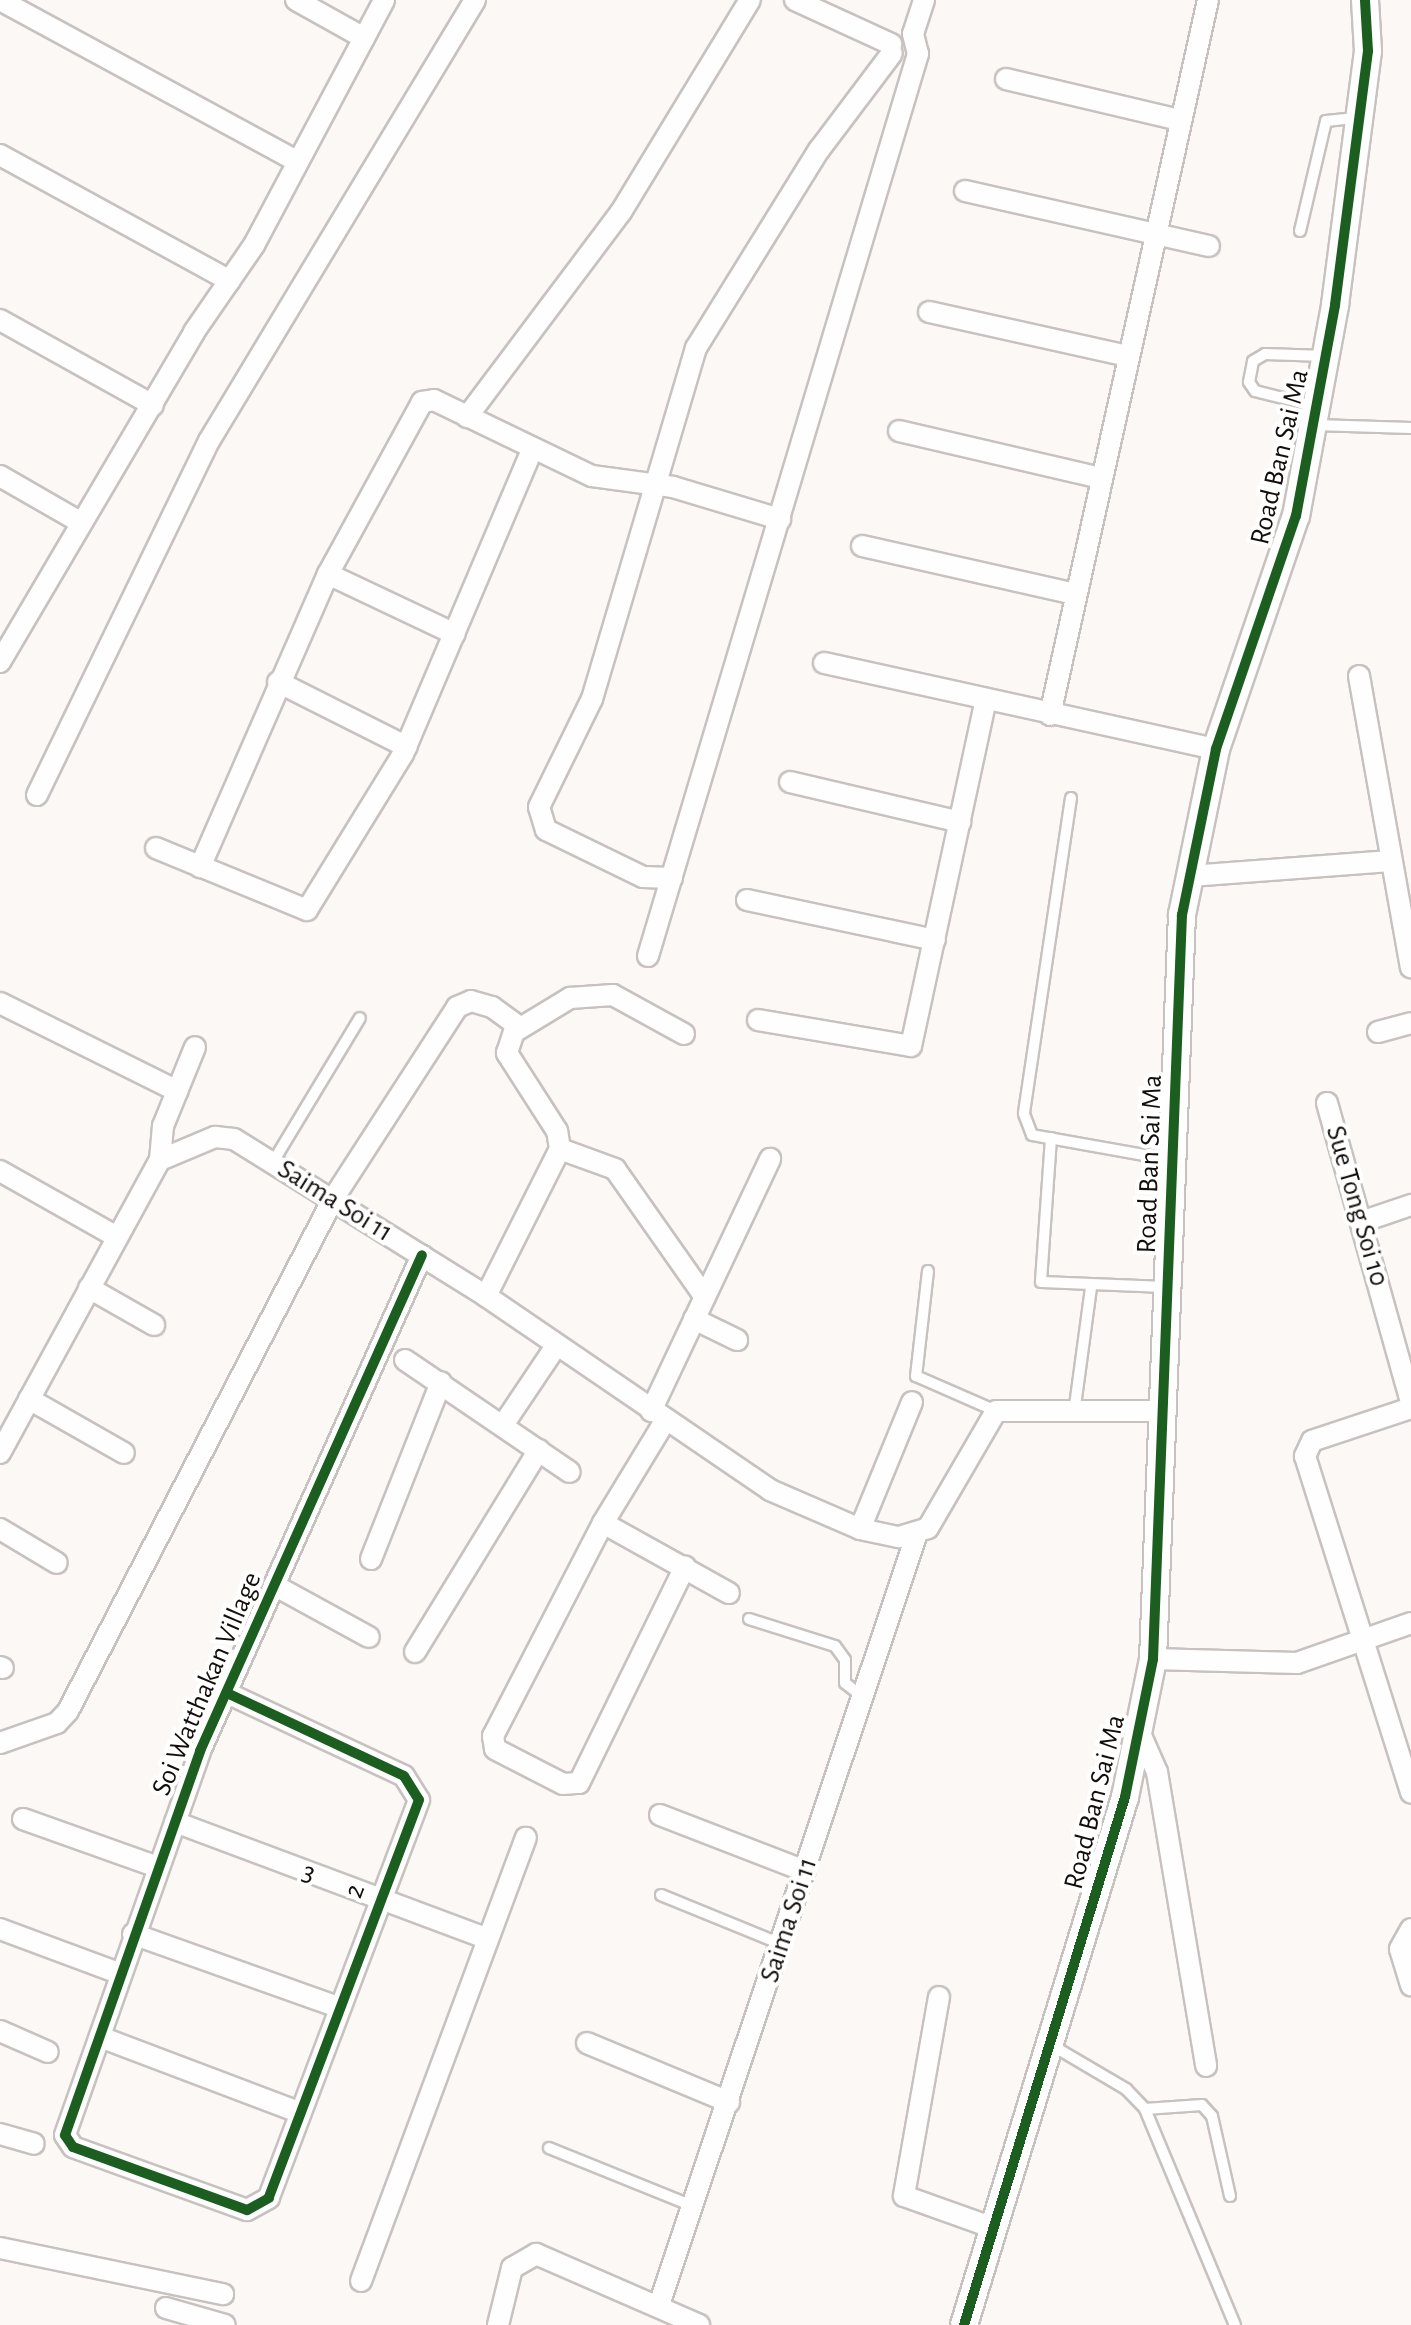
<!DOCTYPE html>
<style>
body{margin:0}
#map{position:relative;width:1411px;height:2325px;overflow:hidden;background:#fcf8f6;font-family:"Alegreya Sans",sans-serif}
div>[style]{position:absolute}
.roads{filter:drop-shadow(2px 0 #c7c2c0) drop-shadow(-2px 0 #c7c2c0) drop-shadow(0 2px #c7c2c0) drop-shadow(0 -2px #c7c2c0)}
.service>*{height:10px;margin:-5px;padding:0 5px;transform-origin:5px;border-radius:5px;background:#fffefe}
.minor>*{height:20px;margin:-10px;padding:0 10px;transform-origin:10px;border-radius:10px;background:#fffefe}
.tertiary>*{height:26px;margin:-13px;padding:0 13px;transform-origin:13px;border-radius:13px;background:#fffefe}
.cycleway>*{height:10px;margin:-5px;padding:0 5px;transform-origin:5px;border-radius:5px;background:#1b5e20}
span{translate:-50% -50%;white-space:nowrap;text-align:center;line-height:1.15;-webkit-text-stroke:8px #fff;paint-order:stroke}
.street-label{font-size:28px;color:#130e0c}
</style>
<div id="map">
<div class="roads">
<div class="service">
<i style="left:1300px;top:231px;width:113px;rotate:-76.7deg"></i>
<i style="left:1326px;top:121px;width:30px;rotate:-6deg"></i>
<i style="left:1299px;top:402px;width:45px;rotate:-166deg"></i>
<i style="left:1255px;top:391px;width:11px;rotate:-124deg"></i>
<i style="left:1249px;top:382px;width:21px;rotate:-79deg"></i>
<i style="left:1253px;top:361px;width:14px;rotate:-30deg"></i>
<i style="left:1265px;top:354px;width:60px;rotate:1.9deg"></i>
<i style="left:1315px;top:425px;width:96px;rotate:1.8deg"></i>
<i style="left:1071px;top:798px;width:319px;rotate:98.5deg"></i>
<i style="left:1024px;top:1114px;width:22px;rotate:69deg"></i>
<i style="left:1032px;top:1135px;width:143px;rotate:10.1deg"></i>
<i style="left:1051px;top:1138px;width:144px;rotate:94deg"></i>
<i style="left:1041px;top:1282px;width:125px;rotate:2.3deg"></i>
<i style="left:273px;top:1162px;width:168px;rotate:-58.9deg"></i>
<i style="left:928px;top:1271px;width:106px;rotate:96.5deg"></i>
<i style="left:916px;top:1376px;width:87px;rotate:23.6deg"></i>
<i style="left:1075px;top:1406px;width:120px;rotate:-82.3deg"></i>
<i style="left:749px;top:1619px;width:90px;rotate:17.4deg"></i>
<i style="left:835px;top:1646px;width:17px;rotate:54deg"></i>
<i style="left:845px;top:1660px;width:23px;rotate:90deg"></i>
<i style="left:845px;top:1683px;width:23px;rotate:38deg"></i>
<i style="left:661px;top:1895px;width:130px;rotate:22.2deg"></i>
<i style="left:1053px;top:2046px;width:85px;rotate:30.5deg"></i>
<i style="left:1126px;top:2089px;width:28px;rotate:46deg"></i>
<i style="left:1145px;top:2109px;width:234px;rotate:67.4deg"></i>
<i style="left:1145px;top:2109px;width:57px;rotate:-4deg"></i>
<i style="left:1202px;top:2105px;width:15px;rotate:48deg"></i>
<i style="left:1212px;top:2116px;width:82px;rotate:77.3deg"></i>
<i style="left:549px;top:2148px;width:157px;rotate:22deg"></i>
</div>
<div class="minor">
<i style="left:0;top:0;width:338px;rotate:28.5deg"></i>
<i style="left:296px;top:0;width:78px;rotate:29.2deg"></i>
<i style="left:795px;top:0;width:106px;rotate:24.6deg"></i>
<i style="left:1006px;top:79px;width:178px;rotate:13.3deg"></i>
<i style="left:0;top:155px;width:262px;rotate:28.7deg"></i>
<i style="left:965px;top:191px;width:250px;rotate:12.7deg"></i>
<i style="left:929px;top:312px;width:204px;rotate:12.5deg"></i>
<i style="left:0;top:320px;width:175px;rotate:29.1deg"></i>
<i style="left:467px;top:417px;width:256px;rotate:-53.1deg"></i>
<i style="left:621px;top:212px;width:248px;rotate:-58.7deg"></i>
<i style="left:899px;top:431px;width:207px;rotate:13.1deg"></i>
<i style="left:0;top:476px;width:92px;rotate:29.9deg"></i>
<i style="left:862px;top:546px;width:218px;rotate:12.7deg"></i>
<i style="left:328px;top:574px;width:140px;rotate:25.3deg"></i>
<i style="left:0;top:662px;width:383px;rotate:-59.5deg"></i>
<i style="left:194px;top:332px;width:106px;rotate:-55.4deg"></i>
<i style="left:254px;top:245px;width:277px;rotate:-62deg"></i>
<i style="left:824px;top:663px;width:401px;rotate:12.4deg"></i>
<i style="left:1359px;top:676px;width:296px;rotate:79.9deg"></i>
<i style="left:278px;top:682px;width:144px;rotate:26.7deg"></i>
<i style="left:1050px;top:715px;width:732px;rotate:-77.54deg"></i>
<i style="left:790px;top:782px;width:175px;rotate:13.2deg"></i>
<i style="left:37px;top:795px;width:394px;rotate:-64.1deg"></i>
<i style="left:209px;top:441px;width:515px;rotate:-58.9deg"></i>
<i style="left:156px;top:848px;width:163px;rotate:22.3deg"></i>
<i style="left:307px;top:910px;width:183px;rotate:-58.4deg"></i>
<i style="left:403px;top:754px;width:330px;rotate:-67deg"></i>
<i style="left:200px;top:867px;width:320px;rotate:-66.4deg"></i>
<i style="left:328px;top:574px;width:196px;rotate:-61.3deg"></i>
<i style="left:422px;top:402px;width:12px;rotate:-9deg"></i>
<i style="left:434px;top:400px;width:175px;rotate:25.7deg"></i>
<i style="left:592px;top:476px;width:82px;rotate:7.7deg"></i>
<i style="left:673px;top:487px;width:112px;rotate:16.7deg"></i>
<i style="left:1190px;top:876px;width:201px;rotate:-4.3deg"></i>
<i style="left:672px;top:878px;width:29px;rotate:-178deg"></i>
<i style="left:643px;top:877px;width:108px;rotate:-154.1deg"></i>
<i style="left:546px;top:830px;width:24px;rotate:-107deg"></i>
<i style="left:539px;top:807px;width:120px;rotate:-63.9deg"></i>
<i style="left:592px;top:699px;width:366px;rotate:-73.5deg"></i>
<i style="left:696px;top:348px;width:233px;rotate:-58.2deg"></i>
<i style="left:819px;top:150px;width:121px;rotate:-53deg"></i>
<i style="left:747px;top:900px;width:192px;rotate:12deg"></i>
<i style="left:648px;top:956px;width:942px;rotate:-73.34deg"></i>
<i style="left:918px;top:54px;width:21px;rotate:-104deg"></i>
<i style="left:913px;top:34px;width:36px;rotate:-72deg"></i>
<i style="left:0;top:1003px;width:198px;rotate:26.4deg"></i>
<i style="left:758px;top:1020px;width:155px;rotate:9.6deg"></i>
<i style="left:911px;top:1046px;width:354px;rotate:-77.8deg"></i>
<i style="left:1378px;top:1032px;width:34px;rotate:-15deg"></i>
<i style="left:1327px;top:1103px;width:310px;rotate:74.3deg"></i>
<i style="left:560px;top:1149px;width:59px;rotate:20deg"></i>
<i style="left:615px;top:1169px;width:156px;rotate:54.9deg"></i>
<i style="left:160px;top:1160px;width:34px;rotate:-85deg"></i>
<i style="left:163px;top:1126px;width:85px;rotate:-67.9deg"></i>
<i style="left:0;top:1171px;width:134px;rotate:29.4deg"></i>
<i style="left:1364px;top:1221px;width:50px;rotate:-18.8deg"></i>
<i style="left:89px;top:1288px;width:75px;rotate:29.6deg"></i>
<i style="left:486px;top:1296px;width:165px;rotate:-63.3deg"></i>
<i style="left:560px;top:1149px;width:18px;rotate:-99deg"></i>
<i style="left:557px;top:1131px;width:93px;rotate:-122.7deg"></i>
<i style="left:507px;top:1053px;width:22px;rotate:-72deg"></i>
<i style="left:514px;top:1032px;width:66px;rotate:-31.3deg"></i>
<i style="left:570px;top:998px;width:43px;rotate:-4deg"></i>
<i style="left:613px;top:995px;width:81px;rotate:28.8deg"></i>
<i style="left:694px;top:1319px;width:48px;rotate:26deg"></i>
<i style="left:405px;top:1360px;width:199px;rotate:34.2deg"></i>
<i style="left:29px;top:1399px;width:109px;rotate:29.6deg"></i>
<i style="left:1411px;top:1408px;width:104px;rotate:161.6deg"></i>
<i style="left:1312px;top:1441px;width:17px;rotate:115deg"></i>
<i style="left:1305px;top:1456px;width:353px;rotate:72.5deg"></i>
<i style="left:651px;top:1411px;width:279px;rotate:-64.7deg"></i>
<i style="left:665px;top:1421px;width:119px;rotate:121.3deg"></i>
<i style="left:603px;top:1523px;width:240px;rotate:117.3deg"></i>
<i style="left:493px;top:1736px;width:13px;rotate:81deg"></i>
<i style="left:495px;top:1749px;width:76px;rotate:27.2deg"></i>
<i style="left:563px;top:1784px;width:16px;rotate:-4deg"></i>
<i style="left:579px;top:1783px;width:241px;rotate:-63.9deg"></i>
<i style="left:503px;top:1425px;width:95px;rotate:-56.1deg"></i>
<i style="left:0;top:1453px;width:334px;rotate:-61.4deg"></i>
<i style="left:160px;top:1160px;width:60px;rotate:-22.7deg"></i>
<i style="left:215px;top:1137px;width:19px;rotate:6deg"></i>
<i style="left:234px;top:1139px;width:297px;rotate:31.9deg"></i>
<i style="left:486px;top:1296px;width:344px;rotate:34.3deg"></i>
<i style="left:770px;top:1490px;width:98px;rotate:23.4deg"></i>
<i style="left:860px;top:1529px;width:40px;rotate:12deg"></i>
<i style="left:899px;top:1537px;width:30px;rotate:-17deg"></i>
<i style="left:928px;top:1528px;width:135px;rotate:-59.8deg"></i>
<i style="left:996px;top:1411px;width:165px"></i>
<i style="left:603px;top:1523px;width:144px;rotate:29.1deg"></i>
<i style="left:0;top:1529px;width:66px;rotate:30.8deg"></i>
<i style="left:860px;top:1529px;width:137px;rotate:-67.7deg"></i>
<i style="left:371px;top:1559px;width:190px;rotate:-68.4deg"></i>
<i style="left:274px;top:1585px;width:108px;rotate:28.7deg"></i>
<i style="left:415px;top:1652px;width:237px;rotate:-58.5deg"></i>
<i style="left:1153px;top:1659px;width:144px;rotate:1.6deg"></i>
<i style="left:1297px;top:1663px;width:121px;rotate:-19.3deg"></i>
<i style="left:0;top:1667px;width:3px;rotate:18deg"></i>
<i style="left:227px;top:1693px;width:195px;rotate:25.1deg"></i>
<i style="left:404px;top:1776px;width:28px;rotate:58deg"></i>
<i style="left:419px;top:1800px;width:425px;rotate:110.7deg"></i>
<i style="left:269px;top:2198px;width:25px;rotate:151deg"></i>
<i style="left:247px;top:2210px;width:185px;rotate:-160.1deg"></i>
<i style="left:73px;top:2147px;width:14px;rotate:-124deg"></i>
<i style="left:65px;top:2135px;width:407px;rotate:-70.6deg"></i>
<i style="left:200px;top:1751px;width:543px;rotate:-65.89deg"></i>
<i style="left:1139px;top:1731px;width:45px;rotate:66.3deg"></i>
<i style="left:1157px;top:1772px;width:298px;rotate:80.5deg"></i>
<i style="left:0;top:1743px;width:60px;rotate:-19.3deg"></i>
<i style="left:57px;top:1723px;width:16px;rotate:-47deg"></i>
<i style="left:68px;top:1711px;width:577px;rotate:-62.63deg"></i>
<i style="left:333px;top:1199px;width:229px;rotate:-57.1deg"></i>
<i style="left:457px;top:1007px;width:15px;rotate:-23deg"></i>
<i style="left:471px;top:1001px;width:22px;rotate:16deg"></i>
<i style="left:492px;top:1007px;width:34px;rotate:36deg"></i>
<i style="left:660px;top:1815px;width:155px;rotate:21.1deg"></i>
<i style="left:23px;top:1819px;width:143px;rotate:19.6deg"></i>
<i style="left:175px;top:1822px;width:334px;rotate:20.5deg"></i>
<i style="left:0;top:1929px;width:126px;rotate:20.4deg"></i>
<i style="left:1411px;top:1929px;width:23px;rotate:119deg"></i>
<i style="left:1400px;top:1949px;width:38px;rotate:73deg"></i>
<i style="left:133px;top:1934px;width:218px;rotate:19.6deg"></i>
<i style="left:939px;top:1997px;width:202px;rotate:100deg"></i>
<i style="left:904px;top:2196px;width:96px;rotate:19.6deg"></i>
<i style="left:0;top:2031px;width:52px;rotate:23.6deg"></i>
<i style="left:100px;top:2037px;width:213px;rotate:20.7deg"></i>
<i style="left:587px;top:2043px;width:154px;rotate:22.6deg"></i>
<i style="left:0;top:2134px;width:35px;rotate:16deg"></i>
<i style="left:0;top:2248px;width:228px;rotate:11.7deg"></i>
<i style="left:361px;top:2281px;width:473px;rotate:-69.6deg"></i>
<i style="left:660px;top:2302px;width:808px;rotate:-71.52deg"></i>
<i style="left:166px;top:2308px;width:61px;rotate:16.1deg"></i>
<i style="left:498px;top:2325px;width:59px;rotate:-76.2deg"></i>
<i style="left:512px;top:2268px;width:28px;rotate:-30deg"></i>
<i style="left:536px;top:2254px;width:178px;rotate:23.5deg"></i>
</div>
<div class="tertiary">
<i style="left:964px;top:2325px;width:552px;rotate:-73.04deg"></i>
<i style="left:1125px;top:1797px;width:141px;rotate:-78.5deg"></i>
<i style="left:1153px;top:1659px;width:745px;rotate:-87.77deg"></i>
<i style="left:1182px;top:915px;width:169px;rotate:-78.4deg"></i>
<i style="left:1216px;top:749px;width:246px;rotate:-71.1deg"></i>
<i style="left:1296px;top:516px;width:215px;rotate:-79.5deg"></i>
<i style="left:1335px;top:305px;width:256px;rotate:-82.6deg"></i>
<i style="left:1368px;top:51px;width:51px;rotate:-93.4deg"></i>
</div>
</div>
<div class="cycleway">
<i style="left:227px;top:1693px;width:195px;rotate:25.1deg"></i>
<i style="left:404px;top:1776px;width:28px;rotate:58deg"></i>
<i style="left:419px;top:1800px;width:425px;rotate:110.7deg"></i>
<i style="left:269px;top:2198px;width:25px;rotate:151deg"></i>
<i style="left:247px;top:2210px;width:185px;rotate:-160.1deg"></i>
<i style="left:73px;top:2147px;width:14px;rotate:-124deg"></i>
<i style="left:65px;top:2135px;width:407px;rotate:-70.6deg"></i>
<i style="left:200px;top:1751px;width:543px;rotate:-65.89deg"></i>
<i style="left:964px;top:2325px;width:552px;rotate:-73.04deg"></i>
<i style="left:1125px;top:1797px;width:141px;rotate:-78.5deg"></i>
<i style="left:1153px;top:1659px;width:745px;rotate:-87.77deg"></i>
<i style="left:1182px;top:915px;width:169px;rotate:-78.4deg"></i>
<i style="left:1216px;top:749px;width:246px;rotate:-71.1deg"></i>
<i style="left:1296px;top:516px;width:215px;rotate:-79.5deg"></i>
<i style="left:1335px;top:305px;width:256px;rotate:-82.6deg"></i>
<i style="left:1368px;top:51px;width:51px;rotate:-93.4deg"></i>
</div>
<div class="street-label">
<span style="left:1280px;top:457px;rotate:-77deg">Road Ban Sai Ma</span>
<span style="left:1150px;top:1164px;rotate:-88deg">Road Ban Sai Ma</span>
<span style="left:335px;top:1201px;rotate:32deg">Saima Soi 11</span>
<span style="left:1357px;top:1206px;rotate:74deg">Sue Tong Soi 10</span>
<span style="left:207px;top:1684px;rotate:-67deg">Soi Watthakan Village</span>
<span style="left:1095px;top:1802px;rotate:-76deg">Road Ban Sai Ma</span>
<span style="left:309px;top:1873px;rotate:21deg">3</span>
<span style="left:355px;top:1891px;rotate:-69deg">2</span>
<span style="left:789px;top:1920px;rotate:-72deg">Saima Soi 11</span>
</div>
</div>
